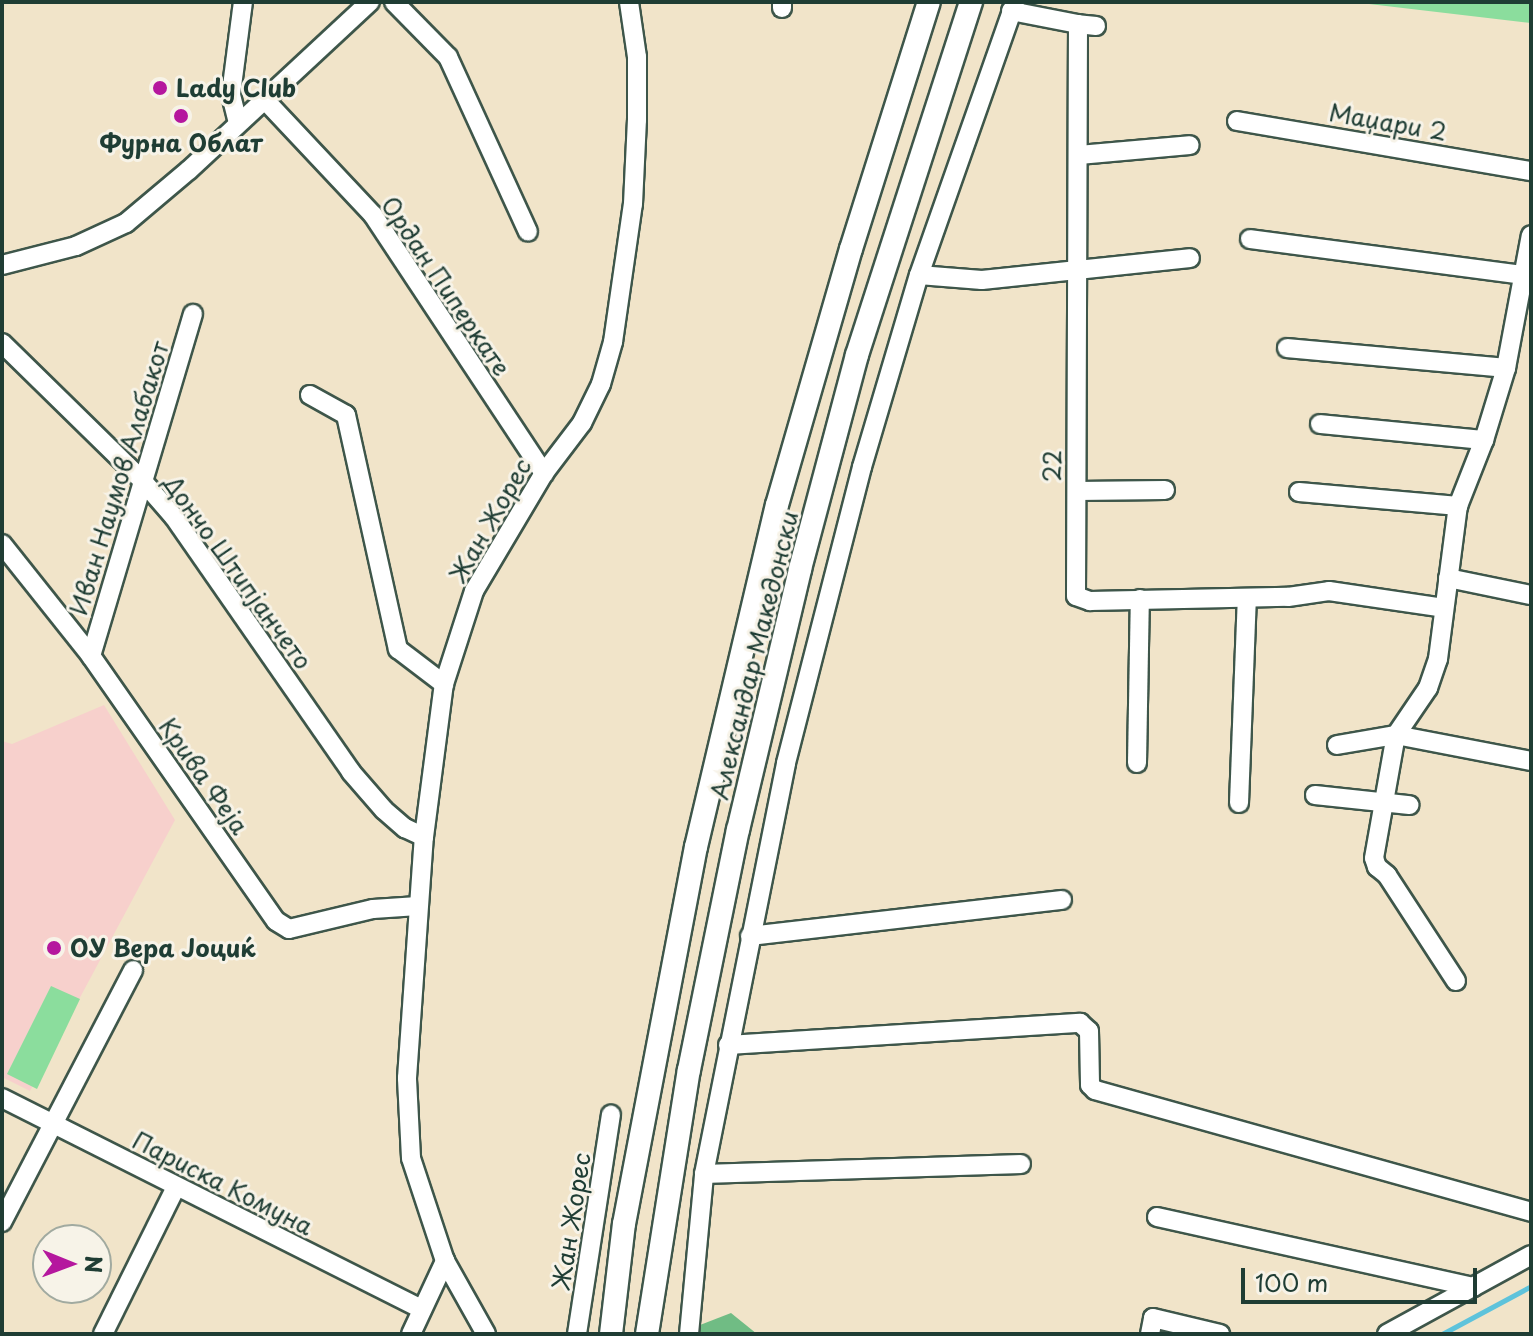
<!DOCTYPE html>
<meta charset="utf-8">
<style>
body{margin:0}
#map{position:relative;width:1533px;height:1336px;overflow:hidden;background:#f1e4c9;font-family:"Playpen Sans",sans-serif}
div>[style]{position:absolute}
.built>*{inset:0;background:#f7d0cc}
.green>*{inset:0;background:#8bdd9d}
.forest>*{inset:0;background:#70bc84}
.stream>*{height:5px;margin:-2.5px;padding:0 2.5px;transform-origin:2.5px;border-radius:2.5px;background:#5ec3db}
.roads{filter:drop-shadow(2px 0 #3e564a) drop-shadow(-2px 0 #3e564a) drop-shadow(0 2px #3e564a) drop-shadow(0 -2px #3e564a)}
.minor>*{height:18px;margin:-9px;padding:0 9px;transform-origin:9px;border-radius:9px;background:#fff}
.tertiary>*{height:22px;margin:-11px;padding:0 11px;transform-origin:11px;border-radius:11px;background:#fff}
.dots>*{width:22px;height:22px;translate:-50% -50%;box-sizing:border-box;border:4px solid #f7f3e8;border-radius:50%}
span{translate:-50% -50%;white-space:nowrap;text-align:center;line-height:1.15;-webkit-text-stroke:6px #f7f3e8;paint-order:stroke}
.poi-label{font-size:24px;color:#1f3d34;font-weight:700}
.left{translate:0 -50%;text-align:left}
.street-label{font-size:24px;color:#1f3d34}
.frame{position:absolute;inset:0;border:4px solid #1f3d34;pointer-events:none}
.north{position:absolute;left:32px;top:1224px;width:80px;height:80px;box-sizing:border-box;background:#f7f3e8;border:2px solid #a1aaa0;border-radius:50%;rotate:91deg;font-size:22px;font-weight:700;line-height:32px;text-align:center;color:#1f3d34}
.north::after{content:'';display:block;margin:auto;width:28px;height:36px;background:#b5179e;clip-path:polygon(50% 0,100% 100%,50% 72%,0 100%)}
.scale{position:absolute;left:1241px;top:1268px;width:236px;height:36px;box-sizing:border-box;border:4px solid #1f3d34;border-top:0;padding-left:10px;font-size:24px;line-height:28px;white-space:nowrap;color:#1f3d34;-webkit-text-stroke:6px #f7f3e8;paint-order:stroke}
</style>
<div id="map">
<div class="built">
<i style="clip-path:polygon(104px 705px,175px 820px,30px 1091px,2px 1077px,2px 741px,12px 744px)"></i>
</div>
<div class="green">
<i style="clip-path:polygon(1352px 2px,1531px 2px,1531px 23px)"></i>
<i style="clip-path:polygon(51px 986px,80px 999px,37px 1089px,7px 1074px)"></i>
</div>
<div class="forest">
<i style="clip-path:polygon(731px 1313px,757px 1334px,700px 1334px,700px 1325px)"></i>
</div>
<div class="stream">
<i style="left:1442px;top:1334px;width:101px;rotate:-28.3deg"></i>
</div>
<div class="roads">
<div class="minor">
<i style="left:394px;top:2px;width:77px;rotate:45.5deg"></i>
<i style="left:448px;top:57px;width:192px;rotate:65.4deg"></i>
<i style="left:782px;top:8px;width:6px;rotate:-90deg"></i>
<i style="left:1011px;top:11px;width:68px;rotate:11deg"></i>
<i style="left:1096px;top:26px;width:18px;rotate:-174deg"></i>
<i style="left:1078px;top:24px;width:572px;rotate:90.2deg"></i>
<i style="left:1076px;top:596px;width:15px;rotate:20deg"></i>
<i style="left:1090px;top:601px;width:198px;rotate:-1.2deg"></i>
<i style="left:1288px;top:597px;width:41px;rotate:-8.3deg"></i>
<i style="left:1329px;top:591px;width:116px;rotate:8.4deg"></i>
<i style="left:265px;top:100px;width:158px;rotate:46.8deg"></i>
<i style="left:373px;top:215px;width:310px;rotate:56.5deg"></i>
<i style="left:1237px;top:121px;width:298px;rotate:9.7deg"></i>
<i style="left:238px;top:123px;width:30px;rotate:-104deg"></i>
<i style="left:231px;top:94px;width:93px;rotate:-82.6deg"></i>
<i style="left:1079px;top:155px;width:111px;rotate:-5.1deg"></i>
<i style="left:1250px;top:239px;width:275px;rotate:7.5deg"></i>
<i style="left:2px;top:265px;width:76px;rotate:-14.4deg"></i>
<i style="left:76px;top:246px;width:55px;rotate:-24.7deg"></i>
<i style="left:126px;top:223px;width:82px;rotate:-40.1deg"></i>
<i style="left:189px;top:170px;width:247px;rotate:-42.9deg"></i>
<i style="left:919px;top:275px;width:63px;rotate:4.5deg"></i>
<i style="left:982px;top:280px;width:209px;rotate:-6deg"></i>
<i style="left:2px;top:343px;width:194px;rotate:44.4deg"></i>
<i style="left:141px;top:479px;width:50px;rotate:49deg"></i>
<i style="left:174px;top:517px;width:310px;rotate:55.2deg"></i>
<i style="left:351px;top:772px;width:50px;rotate:49deg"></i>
<i style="left:384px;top:810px;width:28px;rotate:41deg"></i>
<i style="left:405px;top:828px;width:21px;rotate:25deg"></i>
<i style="left:1287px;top:348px;width:220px;rotate:5.2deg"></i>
<i style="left:310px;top:395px;width:41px;rotate:29.1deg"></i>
<i style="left:346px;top:415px;width:240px;rotate:77.5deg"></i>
<i style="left:398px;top:649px;width:58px;rotate:37.3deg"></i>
<i style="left:1320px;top:424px;width:165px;rotate:5.6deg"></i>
<i style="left:1077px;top:491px;width:88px;rotate:-0.7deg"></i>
<i style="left:1299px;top:492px;width:160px;rotate:5deg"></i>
<i style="left:2px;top:544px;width:143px;rotate:51.5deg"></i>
<i style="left:91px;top:656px;width:323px;rotate:55.1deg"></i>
<i style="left:276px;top:921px;width:15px;rotate:32deg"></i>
<i style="left:289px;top:929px;width:86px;rotate:-13.4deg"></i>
<i style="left:373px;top:909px;width:45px;rotate:-3.8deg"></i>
<i style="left:1448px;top:578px;width:85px;rotate:11.6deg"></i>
<i style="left:91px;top:656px;width:357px;rotate:-73.4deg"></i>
<i style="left:1337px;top:745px;width:60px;rotate:-9.6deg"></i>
<i style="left:1396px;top:735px;width:137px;rotate:10.9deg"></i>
<i style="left:1137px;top:763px;width:164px;rotate:-89deg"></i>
<i style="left:1315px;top:795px;width:95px;rotate:6.1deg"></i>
<i style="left:1239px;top:803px;width:204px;rotate:-87.8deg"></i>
<i style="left:750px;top:936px;width:314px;rotate:-6.6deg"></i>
<i style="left:1456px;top:981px;width:126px;rotate:-123.1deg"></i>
<i style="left:1387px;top:875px;width:13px;rotate:-141deg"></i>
<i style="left:1377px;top:867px;width:9px;rotate:-108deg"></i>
<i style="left:1374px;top:858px;width:125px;rotate:-79.9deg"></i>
<i style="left:1396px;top:735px;width:57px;rotate:-55.8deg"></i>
<i style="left:1428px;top:688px;width:31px;rotate:-71deg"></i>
<i style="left:1438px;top:659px;width:154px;rotate:-82.6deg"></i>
<i style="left:1458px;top:506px;width:71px;rotate:-68.5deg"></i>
<i style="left:1484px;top:440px;width:75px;rotate:-73deg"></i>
<i style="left:1506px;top:368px;width:135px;rotate:-79.4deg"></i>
<i style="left:728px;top:1045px;width:353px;rotate:-3.6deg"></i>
<i style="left:1080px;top:1023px;width:12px;rotate:42deg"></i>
<i style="left:1089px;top:1031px;width:54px;rotate:88.9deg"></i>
<i style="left:1090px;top:1085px;width:7px;rotate:45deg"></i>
<i style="left:1095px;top:1090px;width:453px;rotate:15.6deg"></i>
<i style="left:2px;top:1098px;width:470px;rotate:26.7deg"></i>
<i style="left:704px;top:1174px;width:317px;rotate:-1.8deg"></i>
<i style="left:1157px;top:1217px;width:324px;rotate:12.5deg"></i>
<i style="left:2px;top:1222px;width:284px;rotate:-62.5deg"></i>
<i style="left:103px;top:1334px;width:164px;rotate:-63.6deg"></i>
<i style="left:411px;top:1334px;width:81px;rotate:-65deg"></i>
<i style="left:486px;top:1334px;width:84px;rotate:-119.3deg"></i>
<i style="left:445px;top:1261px;width:108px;rotate:-108.3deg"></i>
<i style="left:411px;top:1158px;width:80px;rotate:-92.9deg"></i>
<i style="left:407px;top:1078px;width:242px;rotate:-86deg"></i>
<i style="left:424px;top:837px;width:154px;rotate:-82.6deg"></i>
<i style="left:444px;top:684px;width:98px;rotate:-72.1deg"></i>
<i style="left:474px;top:591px;width:137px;rotate:-59.3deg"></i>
<i style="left:544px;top:473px;width:63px;rotate:-52.8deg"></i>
<i style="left:582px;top:423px;width:43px;rotate:-64deg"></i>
<i style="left:601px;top:384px;width:44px;rotate:-74.1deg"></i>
<i style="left:613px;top:342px;width:139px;rotate:-81.8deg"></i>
<i style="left:633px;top:204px;width:84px;rotate:-87.3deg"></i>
<i style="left:637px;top:120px;width:63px;rotate:-90deg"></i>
<i style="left:637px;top:57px;width:56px;rotate:-98.3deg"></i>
<i style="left:577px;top:1334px;width:222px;rotate:-81.2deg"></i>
<i style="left:689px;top:1334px;width:161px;rotate:-84.6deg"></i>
<i style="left:704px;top:1174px;width:419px;rotate:-78.7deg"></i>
<i style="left:786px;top:763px;width:306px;rotate:-75.6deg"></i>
<i style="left:862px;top:467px;width:200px;rotate:-73.5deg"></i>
<i style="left:919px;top:275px;width:289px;rotate:-70.6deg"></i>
<i style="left:1150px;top:1334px;width:16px;rotate:-79deg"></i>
<i style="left:1153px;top:1318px;width:69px;rotate:13.4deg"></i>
<i style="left:1387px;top:1334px;width:164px;rotate:-28.7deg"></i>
</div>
<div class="tertiary">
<i style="left:611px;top:1334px;width:111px;rotate:-83.3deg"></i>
<i style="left:624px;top:1224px;width:384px;rotate:-79.2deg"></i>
<i style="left:696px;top:847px;width:351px;rotate:-76.7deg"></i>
<i style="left:777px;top:505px;width:266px;rotate:-73.9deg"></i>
<i style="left:851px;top:249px;width:259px;rotate:-72.5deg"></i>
<i style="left:647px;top:1334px;width:267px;rotate:-81deg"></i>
<i style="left:689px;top:1070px;width:245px;rotate:-78.5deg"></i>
<i style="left:738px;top:830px;width:268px;rotate:-76.6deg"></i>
<i style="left:800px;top:569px;width:221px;rotate:-75.1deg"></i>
<i style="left:857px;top:355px;width:371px;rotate:-72.1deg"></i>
</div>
</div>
<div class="dots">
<i style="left:160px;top:88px;background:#b5179e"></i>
<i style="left:181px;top:116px;background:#b5179e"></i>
<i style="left:54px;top:948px;background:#b5179e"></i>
</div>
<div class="poi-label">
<span class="left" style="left:176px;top:88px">Lady Club</span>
<span style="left:181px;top:143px">Фурна Облат</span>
<span class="left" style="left:70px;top:948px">ОУ Вера Јоциќ</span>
</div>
<div class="street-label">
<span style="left:1388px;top:122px;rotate:10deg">Маџари 2</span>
<span style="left:446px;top:286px;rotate:56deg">Ордан Пиперкате</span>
<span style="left:1052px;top:466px;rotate:-90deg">22</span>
<span style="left:119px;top:478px;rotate:-73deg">Иван Наумов Алабакот</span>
<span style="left:490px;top:520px;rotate:-60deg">Жан Жорес</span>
<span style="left:238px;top:572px;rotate:54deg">Дончо Штипјанчето</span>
<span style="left:754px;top:655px;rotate:-76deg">Александар Македонски</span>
<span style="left:204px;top:776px;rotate:55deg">Крива Феја</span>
<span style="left:223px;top:1183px;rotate:27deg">Париска Комуна</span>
<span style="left:571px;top:1221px;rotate:-81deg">Жан Жорес</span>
</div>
<div class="frame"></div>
<div class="north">N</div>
<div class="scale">100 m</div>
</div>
